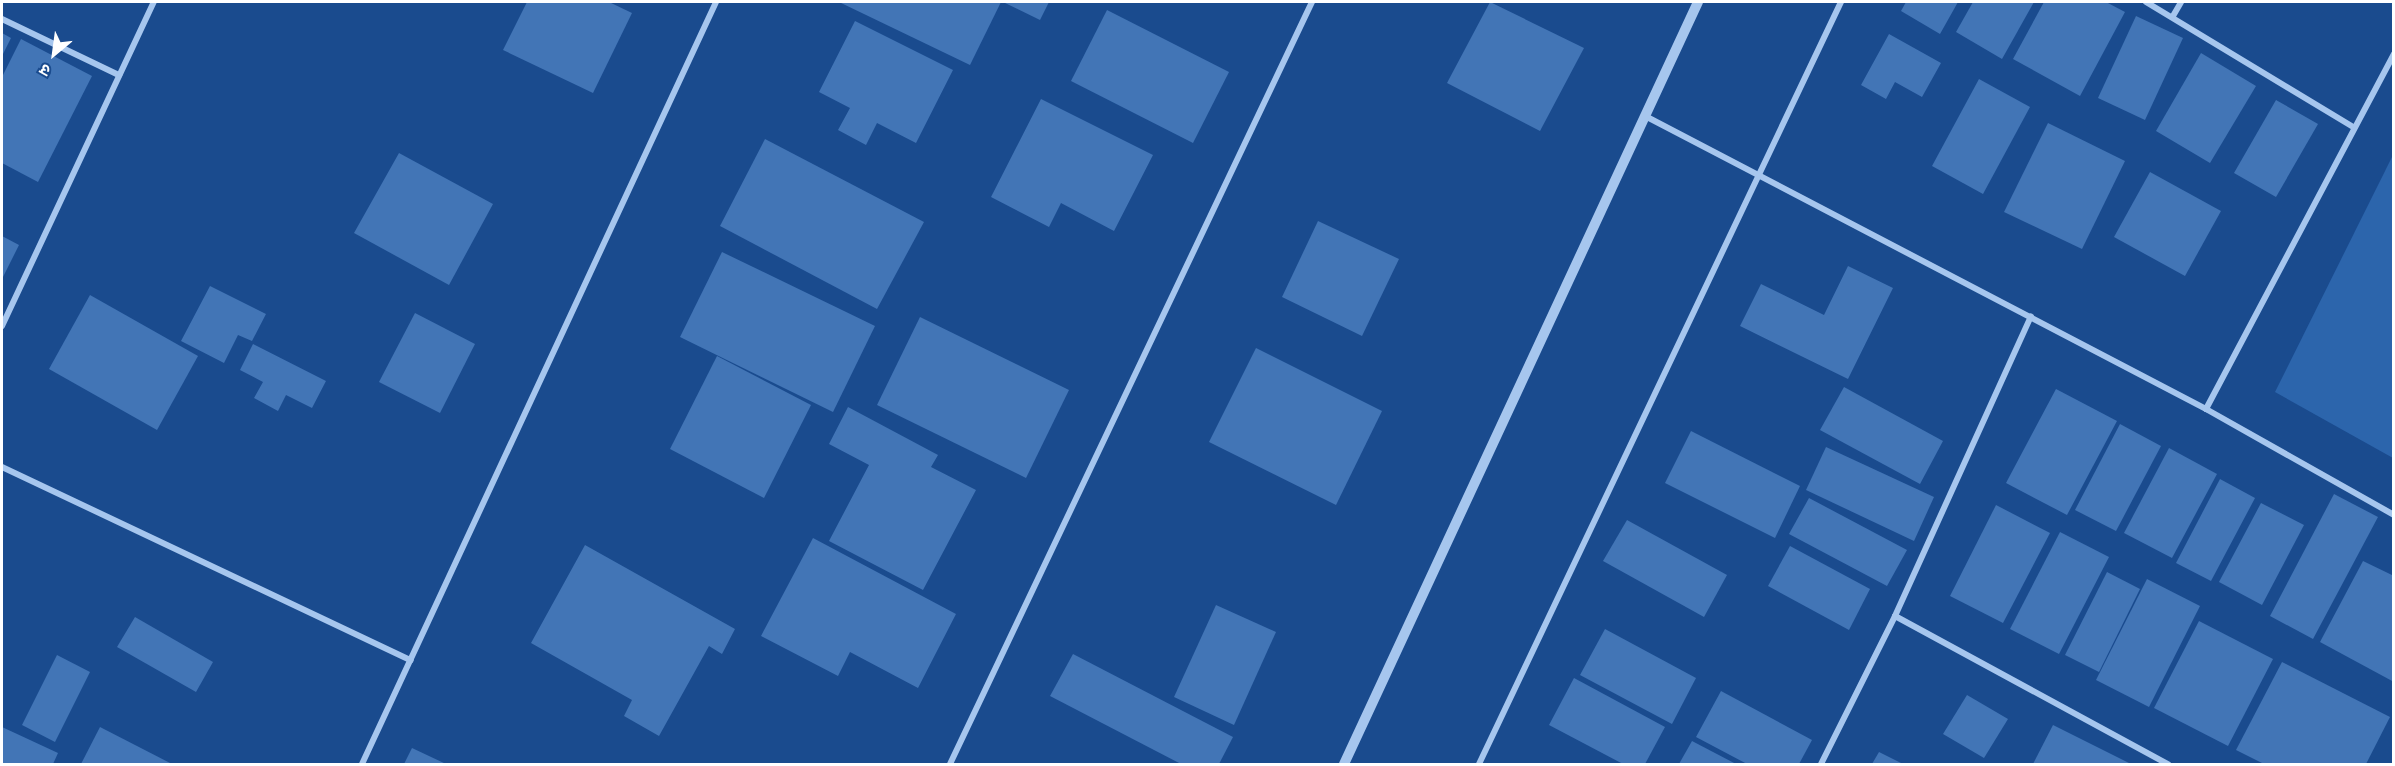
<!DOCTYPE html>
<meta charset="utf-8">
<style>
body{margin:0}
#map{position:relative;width:2395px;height:766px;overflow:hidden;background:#1a4b8e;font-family:Raleway,"Noto Sans Devanagari",sans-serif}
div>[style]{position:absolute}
.green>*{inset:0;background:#2c65ac}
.building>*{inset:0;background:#4275b6}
.minor>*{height:6px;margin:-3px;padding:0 3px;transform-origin:3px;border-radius:3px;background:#a6c6ee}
.tertiary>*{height:10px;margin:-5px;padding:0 5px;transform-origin:5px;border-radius:5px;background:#a6c6ee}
span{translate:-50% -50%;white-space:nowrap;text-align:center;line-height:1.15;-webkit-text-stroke:5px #1a4b8e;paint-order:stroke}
.frame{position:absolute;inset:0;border:3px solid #fff;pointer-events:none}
.north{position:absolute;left:24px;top:24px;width:60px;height:60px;-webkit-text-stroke:4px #1a4b8e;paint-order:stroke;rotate:209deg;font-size:16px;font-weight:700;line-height:24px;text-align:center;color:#fff}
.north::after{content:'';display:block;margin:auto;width:21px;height:27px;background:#fff;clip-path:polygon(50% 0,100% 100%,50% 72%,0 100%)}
</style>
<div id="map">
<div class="green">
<i style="clip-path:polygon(2393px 155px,2393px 458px,2275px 392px)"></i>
</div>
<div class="building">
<i style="clip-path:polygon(527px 2px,609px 2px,632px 13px,593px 93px,503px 50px)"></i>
<i style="clip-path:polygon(839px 2px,1001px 2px,970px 65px)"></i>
<i style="clip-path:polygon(1003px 2px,1049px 2px,1040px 20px)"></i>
<i style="clip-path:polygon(1490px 2px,1584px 48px,1540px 131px,1447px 83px)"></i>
<i style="clip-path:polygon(1906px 2px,1958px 2px,1940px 34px,1901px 11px)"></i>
<i style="clip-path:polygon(1973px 2px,2034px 2px,2002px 59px,1956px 32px)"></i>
<i style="clip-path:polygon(2044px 2px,2106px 2px,2125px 12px,2080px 96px,2013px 59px)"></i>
<i style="clip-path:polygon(1107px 10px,1229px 72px,1193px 143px,1071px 81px)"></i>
<i style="clip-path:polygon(2136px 16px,2183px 38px,2145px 120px,2098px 98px)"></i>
<i style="clip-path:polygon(855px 21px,953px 70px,916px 143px,877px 123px,866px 145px,838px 130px,850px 108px,819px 92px)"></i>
<i style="clip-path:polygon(2px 33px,11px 38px,2px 56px)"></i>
<i style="clip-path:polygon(1889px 34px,1941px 63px,1922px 97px,1895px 82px,1886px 99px,1861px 85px)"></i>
<i style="clip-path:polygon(21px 39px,92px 76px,38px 182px,2px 163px,2px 77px)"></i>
<i style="clip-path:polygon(2201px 53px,2256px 86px,2210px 163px,2156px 131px)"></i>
<i style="clip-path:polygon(1979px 79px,2030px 107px,1983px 194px,1932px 166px)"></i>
<i style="clip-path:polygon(1041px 99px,1153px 155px,1114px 231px,1061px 203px,1049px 227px,991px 197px)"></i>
<i style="clip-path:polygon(2276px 100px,2318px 124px,2276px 197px,2234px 173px)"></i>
<i style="clip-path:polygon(2048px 123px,2125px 161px,2082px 249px,2004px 212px)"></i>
<i style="clip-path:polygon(765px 139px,924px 222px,877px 309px,720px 226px)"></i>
<i style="clip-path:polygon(399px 153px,493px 204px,449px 285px,354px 233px)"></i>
<i style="clip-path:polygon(2150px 172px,2221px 211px,2185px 276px,2114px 237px)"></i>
<i style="clip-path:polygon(1318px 221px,1399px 259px,1362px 336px,1282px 297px)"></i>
<i style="clip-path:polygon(2px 236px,19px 245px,2px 279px)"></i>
<i style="clip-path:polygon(722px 252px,875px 326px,833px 412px,680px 337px)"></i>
<i style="clip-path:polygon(1848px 266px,1893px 288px,1848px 379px,1740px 326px,1761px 284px,1824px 315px)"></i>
<i style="clip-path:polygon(210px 286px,266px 314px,252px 341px,238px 335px,224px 363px,181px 341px)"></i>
<i style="clip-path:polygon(90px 295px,198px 356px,157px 430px,49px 369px)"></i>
<i style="clip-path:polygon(415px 313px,475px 344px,440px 413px,379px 382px)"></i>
<i style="clip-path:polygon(920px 317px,1069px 390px,1026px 478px,877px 405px)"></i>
<i style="clip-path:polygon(253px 344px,326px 381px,312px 408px,286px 395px,278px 411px,254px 398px,263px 382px,240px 370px)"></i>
<i style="clip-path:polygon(1256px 348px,1382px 411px,1336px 505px,1209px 442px)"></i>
<i style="clip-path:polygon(717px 356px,811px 405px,764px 498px,670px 449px)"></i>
<i style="clip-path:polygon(1844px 387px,1943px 441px,1920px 484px,1820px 430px)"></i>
<i style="clip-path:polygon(2056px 389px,2117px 421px,2067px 515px,2006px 483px)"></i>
<i style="clip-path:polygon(848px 407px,938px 455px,931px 467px,976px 490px,923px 590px,829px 541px,869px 465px,829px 444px)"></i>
<i style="clip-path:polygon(2120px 424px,2161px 446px,2116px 531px,2075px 510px)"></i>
<i style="clip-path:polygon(1691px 431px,1800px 486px,1775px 538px,1665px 483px)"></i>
<i style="clip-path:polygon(1826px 447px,1934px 497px,1914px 541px,1806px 490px)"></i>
<i style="clip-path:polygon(2169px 448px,2217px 474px,2172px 558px,2124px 533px)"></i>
<i style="clip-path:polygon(2220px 479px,2255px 498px,2211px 581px,2176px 563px)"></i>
<i style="clip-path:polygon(2334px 494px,2378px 517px,2313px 639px,2270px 616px)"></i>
<i style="clip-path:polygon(1809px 498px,1907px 550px,1887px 586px,1789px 534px)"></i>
<i style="clip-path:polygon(2261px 503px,2304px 525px,2262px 605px,2219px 582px)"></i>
<i style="clip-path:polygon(1996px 505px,2050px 533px,2003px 623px,1950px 596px)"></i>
<i style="clip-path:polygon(1627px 520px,1727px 575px,1704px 617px,1603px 561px)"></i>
<i style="clip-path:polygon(2060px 532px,2109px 557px,2059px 654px,2010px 629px)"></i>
<i style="clip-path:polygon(813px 538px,956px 614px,918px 688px,850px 652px,838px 676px,761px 636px)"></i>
<i style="clip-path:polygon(585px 545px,735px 629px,722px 654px,709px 646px,659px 736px,624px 716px,632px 700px,531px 643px)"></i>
<i style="clip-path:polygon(1790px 546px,1870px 589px,1849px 630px,1768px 586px)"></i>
<i style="clip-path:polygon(2363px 561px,2394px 576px,2394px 682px,2320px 642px)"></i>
<i style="clip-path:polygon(2107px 572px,2140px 589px,2099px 672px,2065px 655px)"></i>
<i style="clip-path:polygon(2147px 579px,2200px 606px,2149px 707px,2096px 680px)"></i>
<i style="clip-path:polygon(1216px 605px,1276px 632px,1234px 725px,1174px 697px)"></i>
<i style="clip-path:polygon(135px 617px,213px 662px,196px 692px,117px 647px)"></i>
<i style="clip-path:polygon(2199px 621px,2273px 659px,2228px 746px,2154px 708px)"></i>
<i style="clip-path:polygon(1605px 629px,1696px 678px,1672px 724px,1580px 675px)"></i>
<i style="clip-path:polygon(1073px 654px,1233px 737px,1219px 764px,1181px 764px,1050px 696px)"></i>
<i style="clip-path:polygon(57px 655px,90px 672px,55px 742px,22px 725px)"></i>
<i style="clip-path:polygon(2282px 662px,2390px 717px,2366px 764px,2264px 764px,2236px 750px)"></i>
<i style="clip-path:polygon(1574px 678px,1665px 727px,1645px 764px,1623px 764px,1549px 725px)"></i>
<i style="clip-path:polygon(1721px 691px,1812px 740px,1799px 764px,1747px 764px,1696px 737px)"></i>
<i style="clip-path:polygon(1967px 695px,2008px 719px,1984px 758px,1943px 734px)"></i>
<i style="clip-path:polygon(2053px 725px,2131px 764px,2033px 764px)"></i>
<i style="clip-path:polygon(2px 727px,58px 753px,53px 764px,2px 764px)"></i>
<i style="clip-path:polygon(100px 727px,172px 764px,81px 764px)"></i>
<i style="clip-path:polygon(1692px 741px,1736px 764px,1679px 764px)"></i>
<i style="clip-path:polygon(412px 748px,446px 764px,404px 764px)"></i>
<i style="clip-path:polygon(1879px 752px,1903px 764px,1872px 764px)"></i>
</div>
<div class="minor">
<i style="left:2146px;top:2px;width:242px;rotate:31.1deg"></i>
<i style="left:2173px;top:16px;width:16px;rotate:-60deg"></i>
<i style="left:2px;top:19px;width:130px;rotate:25.6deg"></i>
<i style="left:1647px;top:117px;width:631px;rotate:27.58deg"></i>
<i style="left:2206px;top:409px;width:216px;rotate:29.4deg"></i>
<i style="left:2px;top:326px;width:358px;rotate:-64.9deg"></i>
<i style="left:2206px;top:409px;width:402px;rotate:-62.1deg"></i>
<i style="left:2px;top:467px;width:452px;rotate:25.3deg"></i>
<i style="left:1895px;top:616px;width:311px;rotate:28.5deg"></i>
<i style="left:362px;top:764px;width:840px;rotate:-65.08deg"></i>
<i style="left:950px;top:764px;width:844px;rotate:-64.59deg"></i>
<i style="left:1479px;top:764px;width:844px;rotate:-64.59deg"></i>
<i style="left:1821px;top:764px;width:165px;rotate:-63.4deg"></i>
<i style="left:1895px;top:616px;width:329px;rotate:-65.6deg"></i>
</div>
<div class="tertiary">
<i style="left:1344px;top:764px;width:840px;rotate:-65.08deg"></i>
</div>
<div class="frame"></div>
<div class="north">उ</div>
</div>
